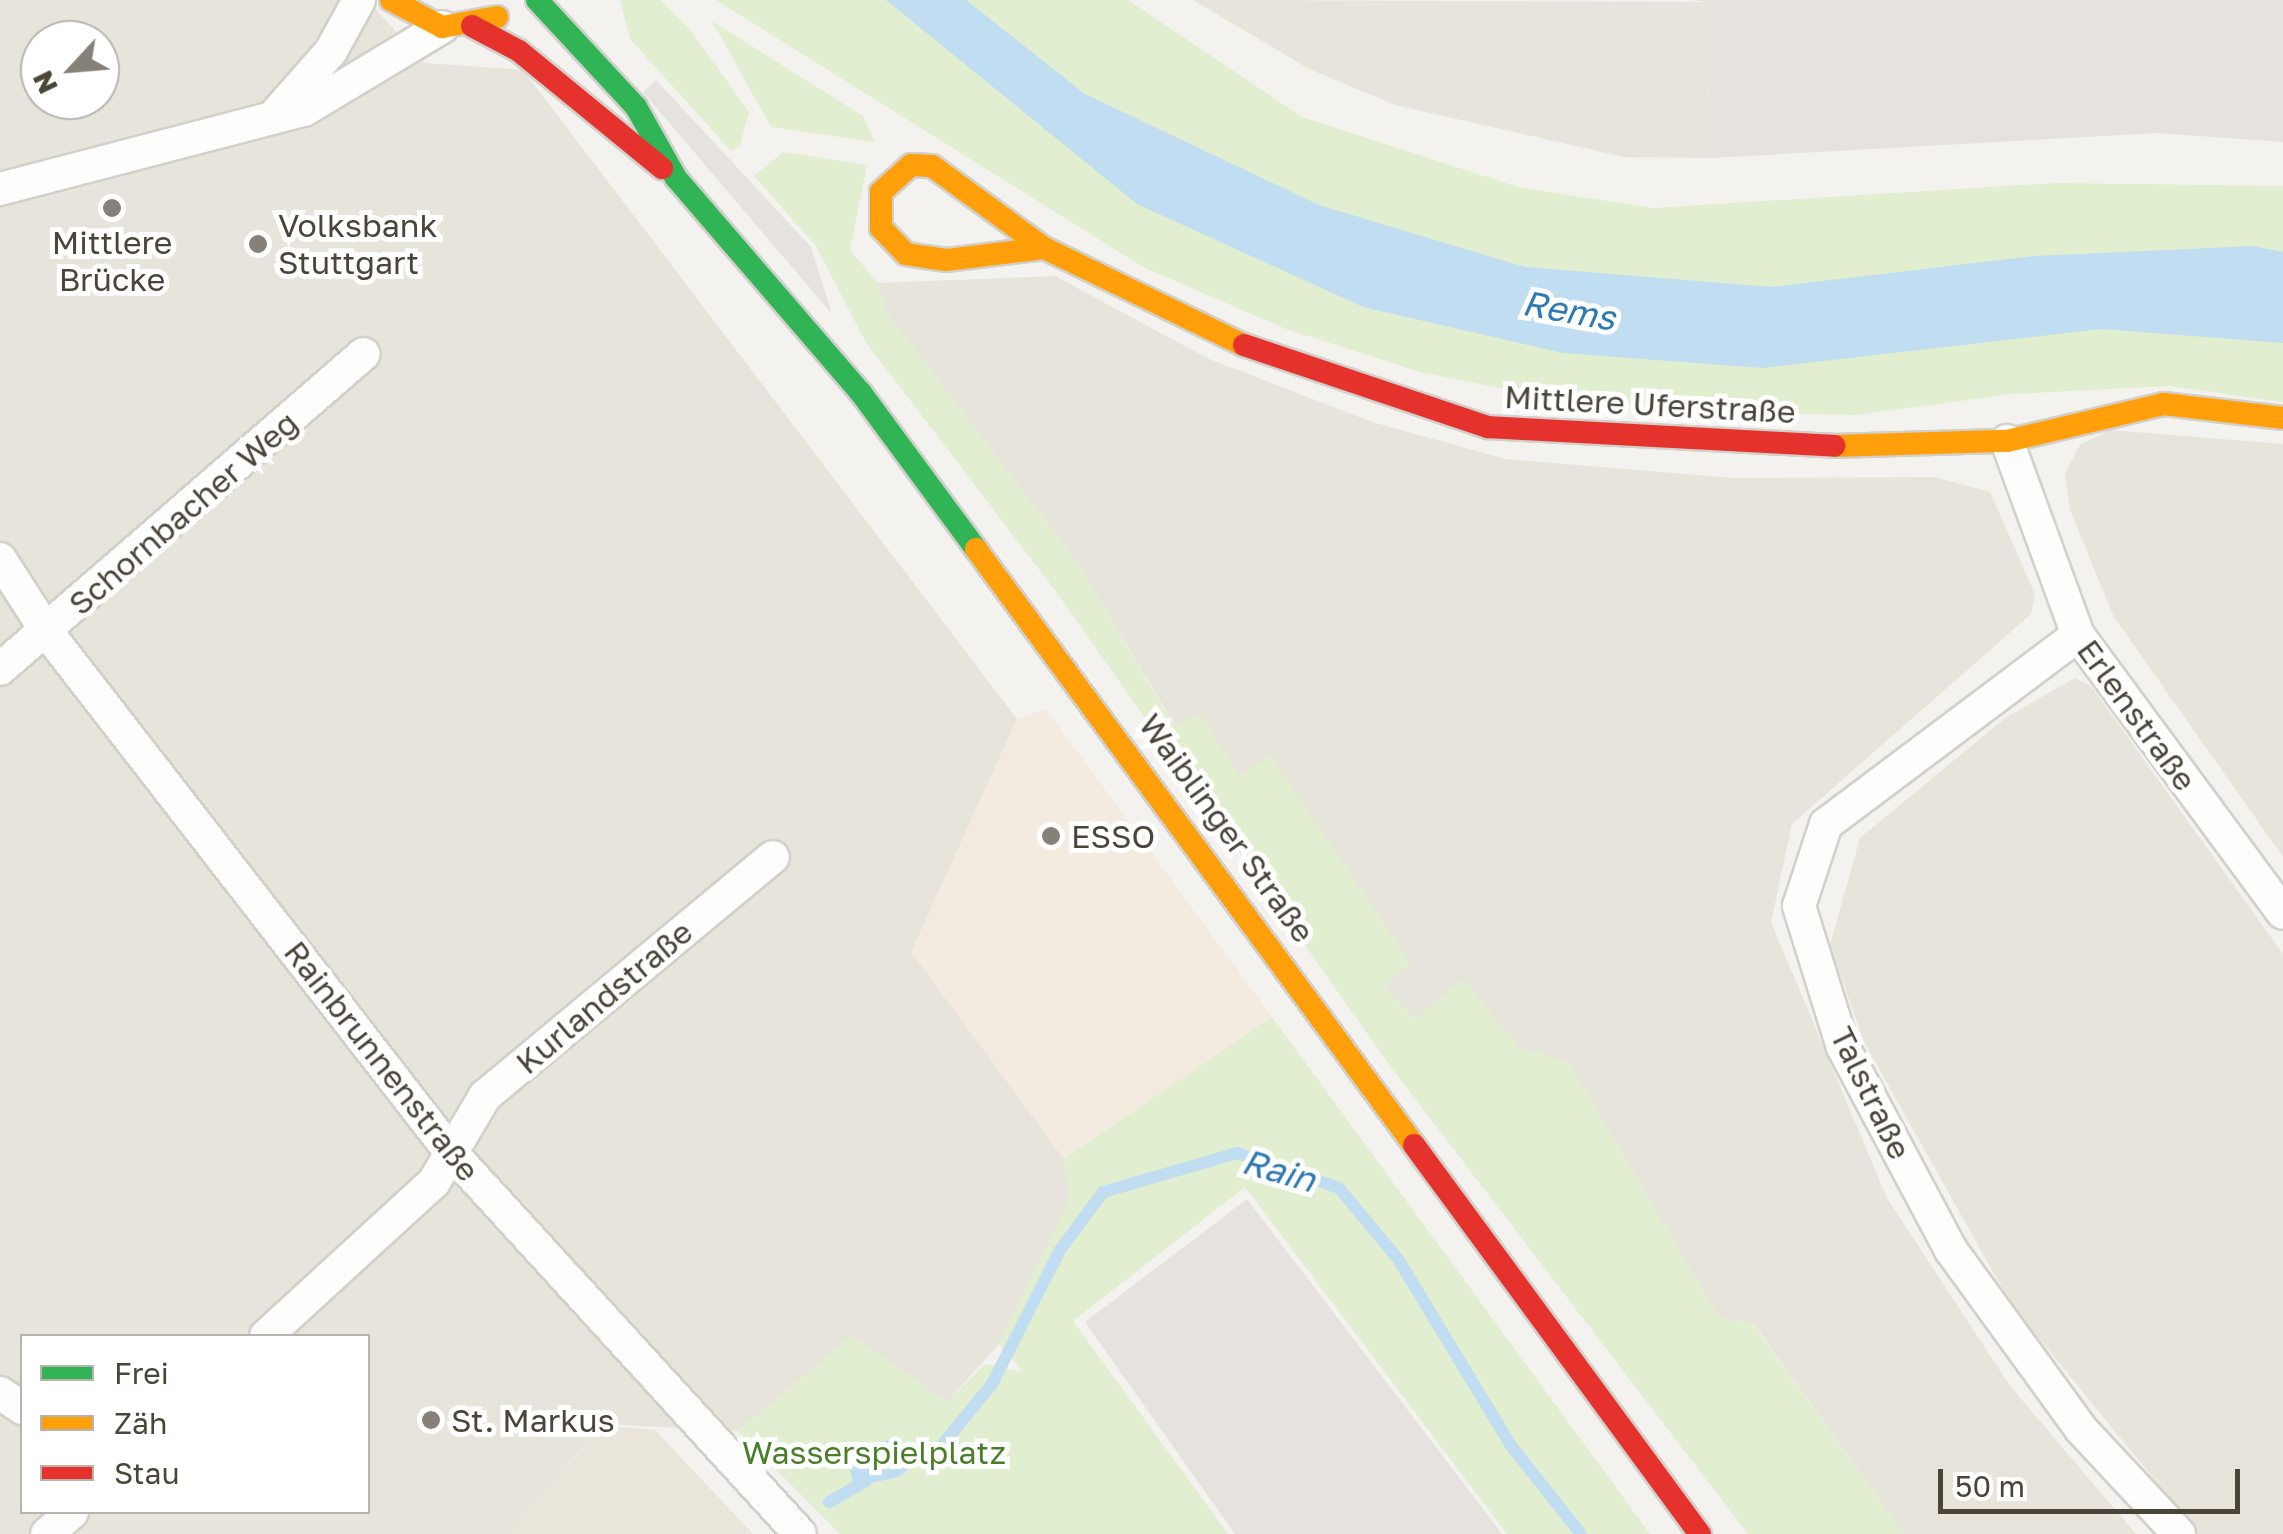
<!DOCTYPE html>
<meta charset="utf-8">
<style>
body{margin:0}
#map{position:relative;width:2283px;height:1534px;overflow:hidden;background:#f4f2ee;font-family:"Golos Text",sans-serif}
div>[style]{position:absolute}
.residential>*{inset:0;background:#e7e4dc}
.commercial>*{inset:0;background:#f3ebdf}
.industrial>*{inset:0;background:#e6e2de}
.education>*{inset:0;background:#eae5da}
.green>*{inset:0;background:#e1eecf}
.parking>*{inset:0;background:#e6e3df}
.water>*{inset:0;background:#c0ddf1}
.stream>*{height:12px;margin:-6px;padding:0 6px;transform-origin:6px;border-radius:6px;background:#c0ddf1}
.roads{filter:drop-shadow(2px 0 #d2d0cb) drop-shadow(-2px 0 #d2d0cb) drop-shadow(0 2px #d2d0cb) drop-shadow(0 -2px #d2d0cb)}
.street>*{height:32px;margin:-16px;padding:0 16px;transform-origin:16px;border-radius:16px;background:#fdfdfc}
.fast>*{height:22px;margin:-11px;padding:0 11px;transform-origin:11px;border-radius:11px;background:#30b455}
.slow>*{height:22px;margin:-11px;padding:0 11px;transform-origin:11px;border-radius:11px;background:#ff9f0a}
.jam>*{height:22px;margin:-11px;padding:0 11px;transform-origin:11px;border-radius:11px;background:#e5322d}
.dots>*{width:28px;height:28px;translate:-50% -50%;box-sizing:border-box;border:5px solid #fff;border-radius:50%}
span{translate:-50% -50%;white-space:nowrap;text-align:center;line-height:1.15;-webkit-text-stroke:10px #fff;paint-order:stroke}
.poi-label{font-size:32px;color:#4b4439}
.left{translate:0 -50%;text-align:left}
.street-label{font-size:32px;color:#4b4439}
.park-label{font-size:32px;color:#4a7f2a}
.water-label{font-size:35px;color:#2e7ab2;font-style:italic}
.legend{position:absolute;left:20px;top:1334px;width:350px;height:180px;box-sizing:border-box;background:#fff;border:2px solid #b7b4b0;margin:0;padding:12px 18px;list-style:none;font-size:30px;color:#4b4439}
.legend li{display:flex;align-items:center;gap:20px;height:50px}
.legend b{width:50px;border:2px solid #b7b4b0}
.north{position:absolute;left:20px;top:20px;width:100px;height:100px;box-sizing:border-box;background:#fff;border:2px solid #b7b4b0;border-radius:50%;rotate:244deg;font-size:28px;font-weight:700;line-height:40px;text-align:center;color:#4b4439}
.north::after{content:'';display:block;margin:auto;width:35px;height:45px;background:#868178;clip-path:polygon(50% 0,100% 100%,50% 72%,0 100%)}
.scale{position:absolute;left:1938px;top:1469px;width:302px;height:45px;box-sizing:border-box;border:5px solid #4b4439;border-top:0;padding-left:12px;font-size:30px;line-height:35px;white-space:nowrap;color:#4b4439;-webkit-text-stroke:8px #fff;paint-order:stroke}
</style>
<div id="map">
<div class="residential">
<i style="clip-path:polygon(evenodd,0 0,367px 0,425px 63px,523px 70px,1017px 719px,912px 952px,1064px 1159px,1070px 1198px,999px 1344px,947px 1402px,852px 1336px,738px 1431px,602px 1424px,509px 1534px,0 1534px,0 0,40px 40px,100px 40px,100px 100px,40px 100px,40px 40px,0 0,22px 1336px,368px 1336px,368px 1512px,22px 1512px,22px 1336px)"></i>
<i style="clip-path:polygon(1193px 0,1705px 2px,1711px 158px,1624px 157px,1395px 105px,1309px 69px)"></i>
<i style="clip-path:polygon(1055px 276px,1209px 359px,1372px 422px,1506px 459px,1734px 478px,1935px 477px,1990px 492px,2035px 594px,2031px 614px,1792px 824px,1771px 922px,1887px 1198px,2010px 1386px,2136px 1534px,1904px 1534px,1753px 1323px,1719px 1318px,1569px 1063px,1520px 1048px,1463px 980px,1415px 1019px,1384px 987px,1410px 963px,1270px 756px,1240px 776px,1200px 715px,1175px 726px,1077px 562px,886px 312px,878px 283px)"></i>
<i style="clip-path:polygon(2110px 430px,2283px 444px,2283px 857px,2114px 617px,2070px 510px,2065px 474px,2080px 445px)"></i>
<i style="clip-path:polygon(2075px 678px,2091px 686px,2283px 954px,2283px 1534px,2199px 1534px,2011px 1304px,1864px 1042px,1830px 945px,1860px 838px,2005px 718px)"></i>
</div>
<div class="commercial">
<i style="clip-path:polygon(1046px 709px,1272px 1017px,1064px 1159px,911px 952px,1017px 719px)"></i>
</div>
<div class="industrial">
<i style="clip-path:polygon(1692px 0,2283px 0,2283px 142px,2158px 133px,1711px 158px,1705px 2px)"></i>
</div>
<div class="education">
<i style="clip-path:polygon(602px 1425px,655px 1430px,753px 1534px,509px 1534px)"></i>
</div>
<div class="green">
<i style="clip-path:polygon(620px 0,661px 0,689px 28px,749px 112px,740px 146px,731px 151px,630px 39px)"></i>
<i style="clip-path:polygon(716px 0,1128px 0,1302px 117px,1518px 187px,1652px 208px,2056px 183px,2283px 186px,2283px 402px,2169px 386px,2012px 394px,1856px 415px,1716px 412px,1554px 399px,1420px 372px,1286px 329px,1143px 267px)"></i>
<i style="clip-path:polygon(712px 21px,863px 116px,875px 142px,771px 127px)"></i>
<i style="clip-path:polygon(783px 152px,867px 165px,850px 250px,878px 283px,886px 312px,1077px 562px,1174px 726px,1200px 714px,1240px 776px,1270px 755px,1411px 963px,1384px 987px,1415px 1019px,1463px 979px,1520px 1048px,1569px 1063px,1719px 1318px,1752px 1323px,1904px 1534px,1748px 1534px,1390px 1066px,1057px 593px,865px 341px,816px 246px,754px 176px)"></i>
<i style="clip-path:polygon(1272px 1017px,1650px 1534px,1507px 1534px,1245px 1187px,1073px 1321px,1228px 1534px,840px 1534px,738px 1431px,852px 1336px,947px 1402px,985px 1364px,1023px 1372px,999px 1344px,1070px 1198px,1064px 1159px)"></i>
</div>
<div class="parking">
<i style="clip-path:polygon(656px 80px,811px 247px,832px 314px,643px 92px)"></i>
<i style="clip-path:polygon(1247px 1199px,1502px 1534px,1235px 1534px,1085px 1322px)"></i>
</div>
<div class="water">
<i style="clip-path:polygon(886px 0,966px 0,1085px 94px,1319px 205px,1525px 267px,1772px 287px,2035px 256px,2253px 246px,2283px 252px,2283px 343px,2102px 329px,1762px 368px,1563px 353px,1363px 307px,1137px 204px)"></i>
<i style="clip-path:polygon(899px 1439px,924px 1458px,898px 1477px,854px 1487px,850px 1470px,870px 1443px)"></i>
</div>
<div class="stream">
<i style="left:942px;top:1445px;width:79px;rotate:-50.7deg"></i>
<i style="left:992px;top:1384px;width:150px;rotate:-63.1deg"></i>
<i style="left:1060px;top:1250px;width:72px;rotate:-53.4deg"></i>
<i style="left:1103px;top:1192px;width:140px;rotate:-16.2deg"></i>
<i style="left:1237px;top:1153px;width:108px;rotate:18.9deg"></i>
<i style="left:1339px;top:1188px;width:92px;rotate:50.3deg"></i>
<i style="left:1398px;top:1259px;width:220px;rotate:58.8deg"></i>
<i style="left:1512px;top:1447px;width:111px;rotate:51.6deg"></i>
<i style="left:829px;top:1502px;width:43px;rotate:-29.6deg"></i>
</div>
<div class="roads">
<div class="street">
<i style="left:272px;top:118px;width:89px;rotate:-48.6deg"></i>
<i style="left:331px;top:51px;width:58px;rotate:-61.2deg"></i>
<i style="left:0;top:189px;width:314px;rotate:-14.6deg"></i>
<i style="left:304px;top:110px;width:161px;rotate:-31deg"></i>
<i style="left:2007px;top:441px;width:207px;rotate:69.9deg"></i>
<i style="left:2078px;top:635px;width:345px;rotate:53.6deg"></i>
<i style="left:0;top:559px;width:87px;rotate:57.2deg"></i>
<i style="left:47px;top:632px;width:656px;rotate:52.19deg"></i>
<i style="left:449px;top:1150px;width:520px;rotate:47.57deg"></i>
<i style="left:2078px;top:635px;width:315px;rotate:143.1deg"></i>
<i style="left:1826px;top:824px;width:86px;rotate:108.2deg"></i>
<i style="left:1799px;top:906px;width:148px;rotate:72.7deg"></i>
<i style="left:1843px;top:1047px;width:230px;rotate:62deg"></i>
<i style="left:1951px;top:1250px;width:221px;rotate:54deg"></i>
<i style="left:2081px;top:1429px;width:144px;rotate:47deg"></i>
<i style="left:0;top:669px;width:481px;rotate:-40.9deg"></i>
<i style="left:266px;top:1336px;width:228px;rotate:-42.5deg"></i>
<i style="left:434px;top:1182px;width:100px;rotate:-59.3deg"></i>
<i style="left:485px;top:1096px;width:374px;rotate:-39.7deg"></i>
<i style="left:0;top:1393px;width:27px;rotate:34deg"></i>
<i style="left:47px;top:1534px;width:33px;rotate:-41deg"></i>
</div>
<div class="fast">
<i style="left:537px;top:0;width:146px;rotate:47.2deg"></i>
<i style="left:636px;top:107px;width:81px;rotate:60.6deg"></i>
<i style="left:676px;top:178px;width:284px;rotate:49.3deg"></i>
<i style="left:861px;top:393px;width:194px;rotate:53.6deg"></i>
</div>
<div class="slow">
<i style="left:391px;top:0;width:58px;rotate:27.9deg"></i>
<i style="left:442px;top:27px;width:56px;rotate:-10.3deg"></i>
<i style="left:1044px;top:248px;width:99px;rotate:173deg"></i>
<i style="left:946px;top:260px;width:40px;rotate:-171.5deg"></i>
<i style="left:906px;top:254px;width:36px;rotate:-134deg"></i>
<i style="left:881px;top:228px;width:36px;rotate:-90deg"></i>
<i style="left:881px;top:192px;width:40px;rotate:-42deg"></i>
<i style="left:911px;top:165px;width:21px;rotate:3deg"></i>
<i style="left:932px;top:166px;width:139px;rotate:36.2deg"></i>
<i style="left:1044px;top:248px;width:222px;rotate:25.9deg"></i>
<i style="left:1834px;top:446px;width:173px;rotate:-1.7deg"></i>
<i style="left:2007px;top:441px;width:161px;rotate:-13.3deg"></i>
<i style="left:2164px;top:404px;width:120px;rotate:6.7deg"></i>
<i style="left:976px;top:549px;width:740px;rotate:53.69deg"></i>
</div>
<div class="jam">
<i style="left:472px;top:26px;width:53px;rotate:28deg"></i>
<i style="left:519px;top:51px;width:185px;rotate:39.3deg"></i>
<i style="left:1244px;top:345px;width:257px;rotate:18.6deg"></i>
<i style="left:1488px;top:427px;width:347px;rotate:3.1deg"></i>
<i style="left:1414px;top:1145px;width:483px;rotate:53.7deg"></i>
</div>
</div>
<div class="dots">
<i style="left:112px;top:208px;background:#868178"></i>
<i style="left:258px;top:244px;background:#868178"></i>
<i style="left:1051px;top:836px;background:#868178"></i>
<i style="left:431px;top:1420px;background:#868178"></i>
</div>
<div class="poi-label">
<span class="left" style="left:278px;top:244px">Volksbank<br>Stuttgart</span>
<span style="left:112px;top:261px">Mittlere<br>Brücke</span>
<span class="left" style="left:1071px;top:836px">ESSO</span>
<span class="left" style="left:451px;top:1420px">St. Markus</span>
</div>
<div class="street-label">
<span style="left:1650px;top:404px;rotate:3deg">Mittlere Uferstraße</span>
<span style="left:183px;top:513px;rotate:-41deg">Schornbacher Weg</span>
<span style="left:2137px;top:715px;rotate:54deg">Erlenstraße</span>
<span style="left:1227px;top:828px;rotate:54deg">Waiblinger Straße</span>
<span style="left:604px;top:997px;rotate:-40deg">Kurlandstraße</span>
<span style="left:382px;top:1061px;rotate:52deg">Rainbrunnenstraße</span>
<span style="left:1871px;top:1093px;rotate:64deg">Talstraße</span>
</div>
<div class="park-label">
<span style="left:874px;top:1452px">Wasserspielplatz</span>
</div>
<div class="water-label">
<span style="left:1569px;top:310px;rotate:10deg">Rems</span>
<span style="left:1279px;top:1170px;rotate:16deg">Rain</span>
</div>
<ul class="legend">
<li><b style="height:12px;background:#30b455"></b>Frei</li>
<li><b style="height:12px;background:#ff9f0a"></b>Zäh</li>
<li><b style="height:12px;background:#e5322d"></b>Stau</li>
</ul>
<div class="north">N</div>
<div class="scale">50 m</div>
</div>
